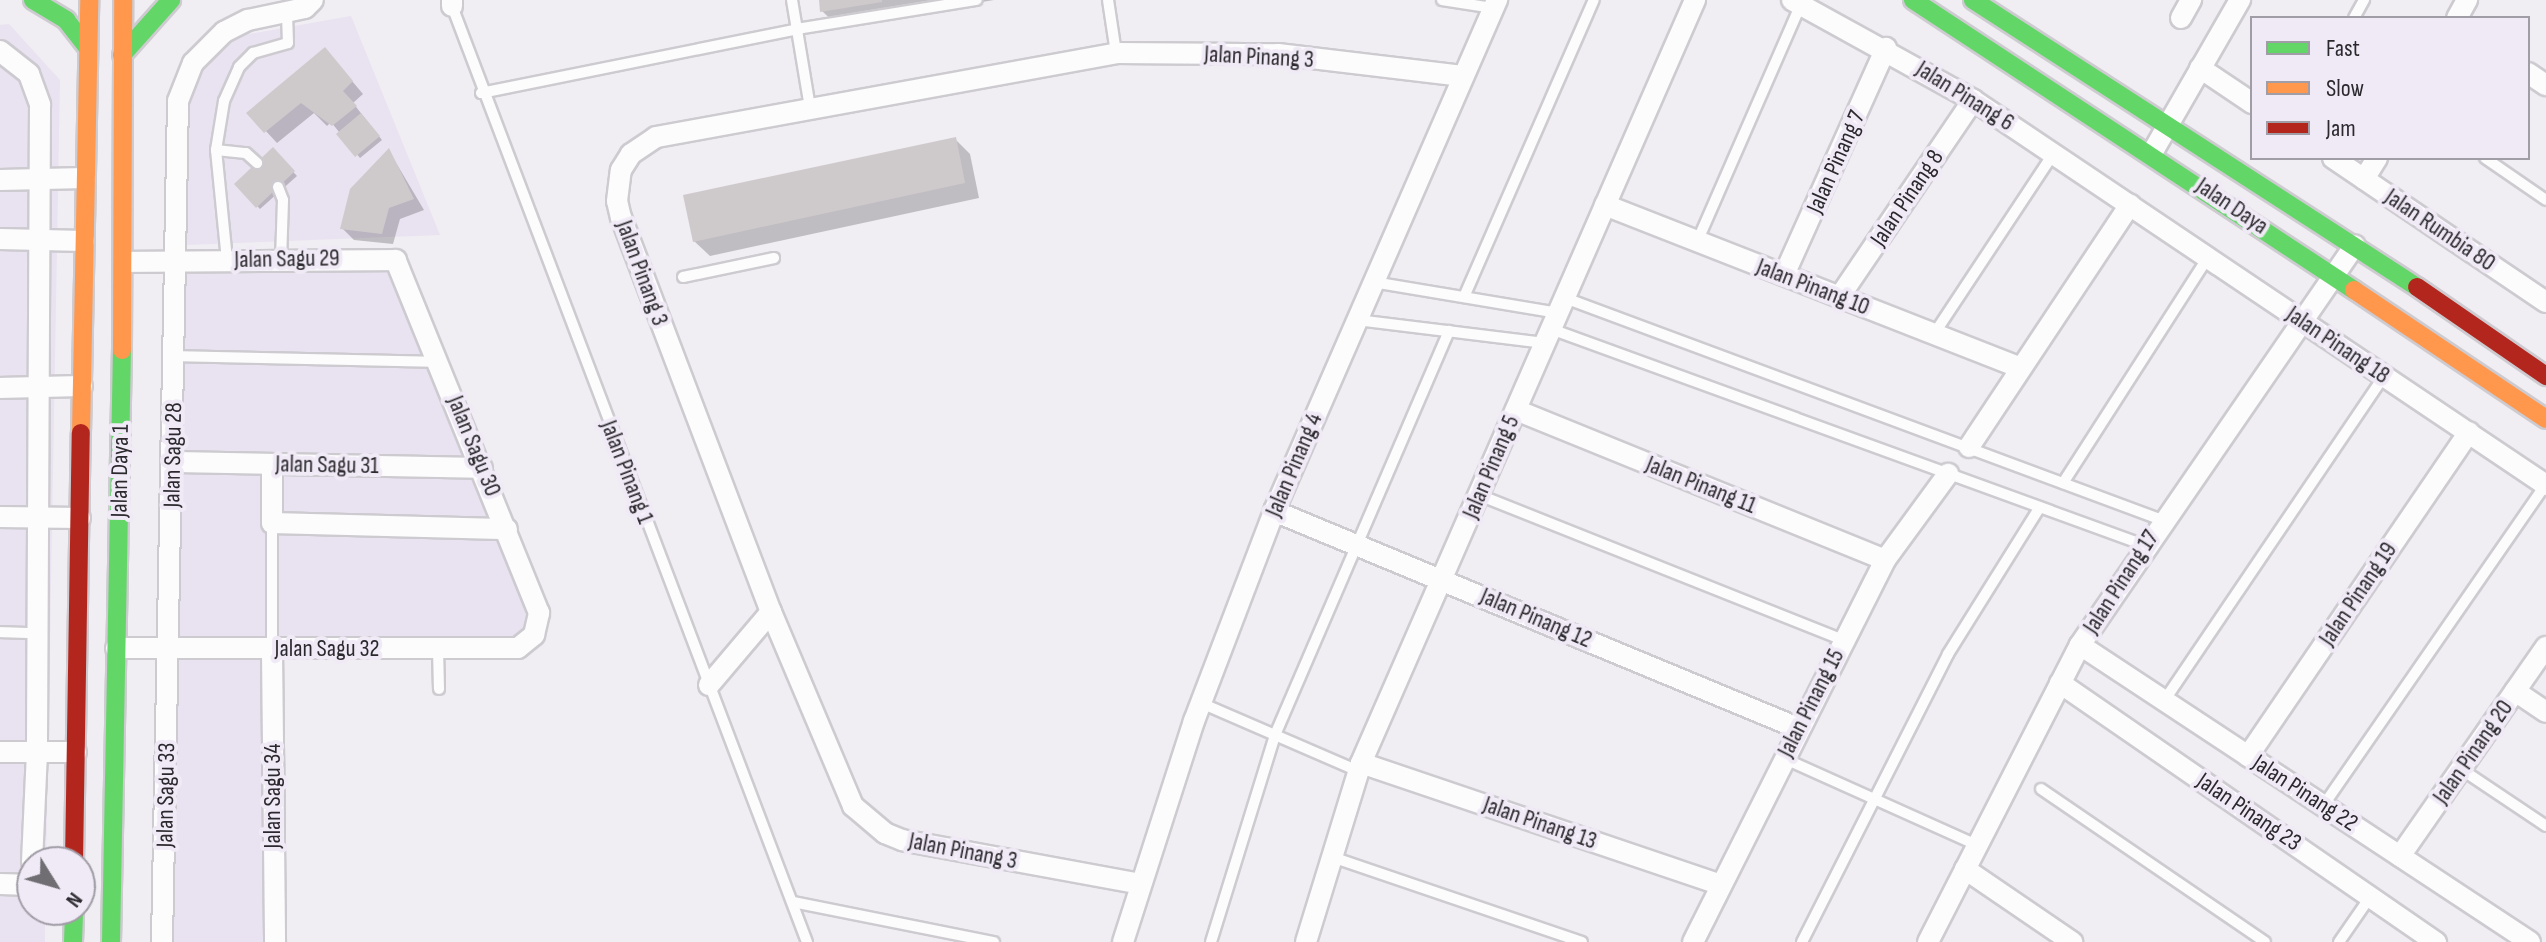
<!DOCTYPE html>
<style>
body{margin:0}
#map{position:relative;width:2546px;height:942px;overflow:hidden;background:#f0edf3;font-family:"Sofia Sans Condensed",sans-serif}
div>[style]{position:absolute}
.built>*{inset:0;background:#e9e2f0}
.shadow>*{inset:0;background:#0003}
.building>*{inset:0;background:#cecacc}
.roads{filter:drop-shadow(2px 0 #cdcbd0) drop-shadow(-2px 0 #cdcbd0) drop-shadow(0 2px #cdcbd0) drop-shadow(0 -2px #cdcbd0)}
.lane>*{height:10px;margin:-5px;padding:0 5px;transform-origin:5px;border-radius:5px;background:#fdfcfd}
.street>*{height:20px;margin:-10px;padding:0 10px;transform-origin:10px;border-radius:10px;background:#fdfcfd}
.fast>*{height:18px;margin:-9px;padding:0 9px;transform-origin:9px;border-radius:9px;background:#63d668}
.slow>*{height:18px;margin:-9px;padding:0 9px;transform-origin:9px;border-radius:9px;background:#ff974d}
.jam>*{height:18px;margin:-9px;padding:0 9px;transform-origin:9px;border-radius:9px;background:#b3261e}
span{translate:-50% -50%;white-space:nowrap;text-align:center;line-height:1.15;-webkit-text-stroke:8px #f0eaf6;paint-order:stroke}
.street-label{font-size:24px;color:#2b292e}
.legend{position:absolute;left:2250px;top:16px;width:280px;height:144px;box-sizing:border-box;background:#f0eaf6;border:2px solid #a19da6;margin:0;padding:10px 14px;list-style:none;font-size:24px;color:#2b292e}
.legend li{display:flex;align-items:center;gap:16px;height:40px}
.legend b{width:40px;border:2px solid #a19da6}
.north{position:absolute;left:16px;top:846px;width:80px;height:80px;box-sizing:border-box;background:#f0eaf6;border:2px solid #a19da6;border-radius:50%;rotate:127deg;font-size:22px;font-weight:700;line-height:32px;text-align:center;color:#2b292e}
.north::after{content:'';display:block;margin:auto;width:28px;height:36px;background:#706e73;clip-path:polygon(50% 0,100% 100%,50% 72%,0 100%)}
</style>
<div id="map">
<div class="built">
<i style="clip-path:polygon(351px 16px,440px 235px,185px 245px,184px 114px,197px 72px,221px 46px,244px 35px)"></i>
<i style="clip-path:polygon(9px 24px,60px 80px,46px 862px,32px 862px,32px 910px,45px 910px,45px 942px,0 942px,0 25px)"></i>
<i style="clip-path:polygon(389px 250px,400px 253px,548px 613px,538px 643px,281px 657px,282px 942px,154px 942px,170px 254px)"></i>
</div>
<div class="shadow">
<i style="clip-path:polygon(821px 0,994px 0,838px 26px,822px 11px)"></i>
<i style="clip-path:polygon(325px 49px,363px 94px,353px 103px,382px 140px,360px 158px,331px 122px,327px 126px,314px 113px,277px 143px,249px 113px)"></i>
<i style="clip-path:polygon(955px 139px,970px 154px,979px 198px,710px 256px,694px 241px)"></i>
<i style="clip-path:polygon(273px 150px,297px 176px,260px 209px,237px 184px)"></i>
<i style="clip-path:polygon(389px 151px,424px 210px,400px 219px,393px 244px,354px 240px,342px 228px)"></i>
</div>
<div class="building">
<i style="clip-path:polygon(819px 0,882px 0,882px 2px,820px 12px)"></i>
<i style="clip-path:polygon(325px 47px,353px 81px,343px 91px,357px 106px,332px 126px,301px 103px,264px 133px,246px 113px)"></i>
<i style="clip-path:polygon(361px 113px,380px 136px,355px 157px,336px 134px)"></i>
<i style="clip-path:polygon(956px 137px,965px 183px,693px 242px,683px 195px)"></i>
<i style="clip-path:polygon(273px 147px,295px 171px,256px 208px,234px 184px)"></i>
<i style="clip-path:polygon(389px 148px,414px 199px,389px 208px,382px 234px,340px 229px,350px 189px)"></i>
</div>
<div class="roads">
<div class="lane">
<i style="left:792px;top:0;width:109px;rotate:80.5deg"></i>
<i style="left:1108px;top:0;width:54px;rotate:81.4deg"></i>
<i style="left:1442px;top:0;width:52px;rotate:8.9deg"></i>
<i style="left:452px;top:6px;width:1001px;rotate:69.23deg"></i>
<i style="left:2354px;top:18px;width:21px;rotate:-61deg"></i>
<i style="left:481px;top:93px;width:322px;rotate:-11.4deg"></i>
<i style="left:797px;top:29px;width:182px;rotate:-9.2deg"></i>
<i style="left:216px;top:150px;width:30px;rotate:6deg"></i>
<i style="left:246px;top:153px;width:15px;rotate:42deg"></i>
<i style="left:2485px;top:158px;width:74px;rotate:34.5deg"></i>
<i style="left:278px;top:187px;width:14px;rotate:69deg"></i>
<i style="left:283px;top:200px;width:59px;rotate:91.9deg"></i>
<i style="left:1697px;top:242px;width:260px;rotate:-66.4deg"></i>
<i style="left:227px;top:260px;width:111px;rotate:-95.7deg"></i>
<i style="left:216px;top:150px;width:50px;rotate:-80.7deg"></i>
<i style="left:224px;top:101px;width:37px;rotate:-66deg"></i>
<i style="left:239px;top:67px;width:20px;rotate:-45deg"></i>
<i style="left:253px;top:53px;width:36px;rotate:-16deg"></i>
<i style="left:288px;top:43px;width:32px;rotate:-92deg"></i>
<i style="left:683px;top:277px;width:93px;rotate:-11.8deg"></i>
<i style="left:1373px;top:282px;width:188px;rotate:9.5deg"></i>
<i style="left:1464px;top:297px;width:324px;rotate:-66.4deg"></i>
<i style="left:1565px;top:298px;width:637px;rotate:20.4deg"></i>
<i style="left:1357px;top:320px;width:189px;rotate:7deg"></i>
<i style="left:1551px;top:329px;width:631px;rotate:20.01deg"></i>
<i style="left:1934px;top:334px;width:217px;rotate:-56.5deg"></i>
<i style="left:175px;top:356px;width:263px;rotate:1.3deg"></i>
<i style="left:2063px;top:483px;width:269px;rotate:-57.3deg"></i>
<i style="left:1479px;top:495px;width:393px;rotate:21.7deg"></i>
<i style="left:272px;top:523px;width:126px;rotate:90deg"></i>
<i style="left:0;top:632px;width:37px;rotate:2deg"></i>
<i style="left:438px;top:649px;width:40px;rotate:88.6deg"></i>
<i style="left:2164px;top:701px;width:392px;rotate:-55.9deg"></i>
<i style="left:1201px;top:703px;width:171px;rotate:23.4deg"></i>
<i style="left:1783px;top:758px;width:213px;rotate:24.2deg"></i>
<i style="left:2461px;top:769px;width:102px;rotate:33.8deg"></i>
<i style="left:2041px;top:789px;width:271px;rotate:34.3deg"></i>
<i style="left:2323px;top:806px;width:392px;rotate:-55.3deg"></i>
<i style="left:1332px;top:857px;width:264px;rotate:18.8deg"></i>
<i style="left:793px;top:902px;width:205px;rotate:11.3deg"></i>
<i style="left:1211px;top:942px;width:217px;rotate:-72.8deg"></i>
<i style="left:1275px;top:735px;width:440px;rotate:-66.7deg"></i>
<i style="left:1802px;top:942px;width:323px;rotate:-63.1deg"></i>
<i style="left:1948px;top:654px;width:173px;rotate:-58deg"></i>
<i style="left:2339px;top:942px;width:55px;rotate:-55.4deg"></i>
</div>
<div class="street">
<i style="left:452px;top:0;width:6px;rotate:90deg"></i>
<i style="left:1792px;top:0;width:207px;rotate:28.9deg"></i>
<i style="left:1973px;top:100px;width:690px;rotate:33.9deg"></i>
<i style="left:2181px;top:18px;width:21px;rotate:-61deg"></i>
<i style="left:2457px;top:18px;width:21px;rotate:-61deg"></i>
<i style="left:0;top:51px;width:37px;rotate:38deg"></i>
<i style="left:29px;top:74px;width:33px;rotate:70deg"></i>
<i style="left:40px;top:105px;width:647px;rotate:90.27deg"></i>
<i style="left:37px;top:752px;width:110px;rotate:92.6deg"></i>
<i style="left:2200px;top:68px;width:63px;rotate:33.9deg"></i>
<i style="left:2528px;top:73px;width:22px;rotate:34deg"></i>
<i style="left:2152px;top:153px;width:177px;rotate:-60.1deg"></i>
<i style="left:2333px;top:158px;width:257px;rotate:34.1deg"></i>
<i style="left:2364px;top:179px;width:25px;rotate:-58deg"></i>
<i style="left:0;top:180px;width:85px;rotate:-1.3deg"></i>
<i style="left:1605px;top:205px;width:446px;rotate:21.4deg"></i>
<i style="left:0;top:239px;width:84px;rotate:1.4deg"></i>
<i style="left:1784px;top:275px;width:249px;rotate:-65.8deg"></i>
<i style="left:1840px;top:296px;width:237px;rotate:-55.8deg"></i>
<i style="left:0;top:388px;width:82px;rotate:-1.4deg"></i>
<i style="left:1516px;top:410px;width:398px;rotate:22.1deg"></i>
<i style="left:1969px;top:447px;width:291px;rotate:-56.4deg"></i>
<i style="left:173px;top:462px;width:309px;rotate:1.1deg"></i>
<i style="left:272px;top:464px;width:59px;rotate:90deg"></i>
<i style="left:272px;top:523px;width:235px;rotate:1.5deg"></i>
<i style="left:1274px;top:511px;width:567px;rotate:22.5deg"></i>
<i style="left:0;top:517px;width:80px;rotate:0.7deg"></i>
<i style="left:2080px;top:645px;width:539px;rotate:33.42deg"></i>
<i style="left:116px;top:648px;width:402px"></i>
<i style="left:518px;top:648px;width:21px;rotate:-39deg"></i>
<i style="left:534px;top:635px;width:23px;rotate:-77deg"></i>
<i style="left:539px;top:613px;width:381px;rotate:-112.1deg"></i>
<i style="left:396px;top:260px;width:272px;rotate:179.6deg"></i>
<i style="left:272px;top:650px;width:292px;rotate:89.4deg"></i>
<i style="left:2060px;top:683px;width:457px;rotate:34.6deg"></i>
<i style="left:709px;top:685px;width:96px;rotate:-49.7deg"></i>
<i style="left:2515px;top:691px;width:37px;rotate:34deg"></i>
<i style="left:0;top:752px;width:76px"></i>
<i style="left:2248px;top:756px;width:392px;rotate:-55.7deg"></i>
<i style="left:1361px;top:763px;width:377px;rotate:18.7deg"></i>
<i style="left:2400px;top:856px;width:255px;rotate:-55.1deg"></i>
<i style="left:1965px;top:869px;width:130px;rotate:34.3deg"></i>
<i style="left:0;top:884px;width:32px;rotate:2deg"></i>
<i style="left:1141px;top:884px;width:243px;rotate:-169.6deg"></i>
<i style="left:902px;top:840px;width:18px;rotate:-158deg"></i>
<i style="left:885px;top:833px;width:42px;rotate:-139.8deg"></i>
<i style="left:853px;top:806px;width:211px;rotate:-112.9deg"></i>
<i style="left:771px;top:612px;width:422px;rotate:-110.8deg"></i>
<i style="left:621px;top:218px;width:17px;rotate:-103deg"></i>
<i style="left:617px;top:201px;width:31px;rotate:-83deg"></i>
<i style="left:621px;top:170px;width:19px;rotate:-58deg"></i>
<i style="left:631px;top:154px;width:30px;rotate:-34deg"></i>
<i style="left:656px;top:137px;width:468px;rotate:-10.3deg"></i>
<i style="left:1116px;top:53px;width:162px;rotate:0.4deg"></i>
<i style="left:1278px;top:54px;width:186px;rotate:6.8deg"></i>
<i style="left:162px;top:942px;width:841px;rotate:-88.91deg"></i>
<i style="left:178px;top:101px;width:41px;rotate:-68.5deg"></i>
<i style="left:193px;top:63px;width:44px;rotate:-45deg"></i>
<i style="left:224px;top:32px;width:27px;rotate:-27deg"></i>
<i style="left:248px;top:20px;width:58px;rotate:-11.9deg"></i>
<i style="left:305px;top:8px;width:11px;rotate:-45deg"></i>
<i style="left:1123px;top:942px;width:232px;rotate:-72.2deg"></i>
<i style="left:1194px;top:721px;width:225px;rotate:-69.1deg"></i>
<i style="left:1274px;top:511px;width:558px;rotate:-66.42deg"></i>
<i style="left:1306px;top:942px;width:187px;rotate:-72.9deg"></i>
<i style="left:1361px;top:763px;width:833px;rotate:-66.36deg"></i>
<i style="left:1693px;top:942px;width:428px;rotate:-63.3deg"></i>
<i style="left:1885px;top:560px;width:107px;rotate:-53.8deg"></i>
<i style="left:1928px;top:942px;width:334px;rotate:-62.9deg"></i>
<i style="left:2080px;top:645px;width:485px;rotate:-55.5deg"></i>
</div>
<div class="fast">
<i style="left:33px;top:0;width:39px;rotate:31deg"></i>
<i style="left:66px;top:20px;width:34px;rotate:52deg"></i>
<i style="left:1913px;top:0;width:528px;rotate:33.33deg"></i>
<i style="left:1973px;top:0;width:529px;rotate:32.88deg"></i>
<i style="left:122px;top:55px;width:74px;rotate:-48.3deg"></i>
<i style="left:73px;top:942px;width:32px;rotate:-88deg"></i>
<i style="left:111px;top:942px;width:592px;rotate:-88.94deg"></i>
</div>
<div class="slow">
<i style="left:2354px;top:290px;width:231px;rotate:33.9deg"></i>
<i style="left:122px;top:350px;width:350px;rotate:-89.8deg"></i>
<i style="left:81px;top:433px;width:433px;rotate:-88.9deg"></i>
</div>
<div class="jam">
<i style="left:2417px;top:287px;width:157px;rotate:34.6deg"></i>
<i style="left:74px;top:862px;width:429px;rotate:-89.1deg"></i>
</div>
</div>
<div class="street-label">
<span style="left:1259px;top:57px;rotate:3deg">Jalan Pinang 3</span>
<span style="left:1965px;top:96px;rotate:32deg">Jalan Pinang 6</span>
<span style="left:1836px;top:162px;rotate:-66deg">Jalan Pinang 7</span>
<span style="left:1907px;top:198px;rotate:-56deg">Jalan Pinang 8</span>
<span style="left:2232px;top:206px;rotate:34deg">Jalan Daya</span>
<span style="left:2440px;top:230px;rotate:34deg">Jalan Rumbia 80</span>
<span style="left:287px;top:259px;rotate:-1deg">Jalan Sagu 29</span>
<span style="left:642px;top:273px;rotate:70deg">Jalan Pinang 3</span>
<span style="left:1813px;top:287px;rotate:21deg">Jalan Pinang 10</span>
<span style="left:2338px;top:345px;rotate:34deg">Jalan Pinang 18</span>
<span style="left:474px;top:446px;rotate:68deg">Jalan Sagu 30</span>
<span style="left:173px;top:455px;rotate:-89deg">Jalan Sagu 28</span>
<span style="left:327px;top:465px;rotate:1deg">Jalan Sagu 31</span>
<span style="left:1294px;top:465px;rotate:-67deg">Jalan Pinang 4</span>
<span style="left:1491px;top:467px;rotate:-67deg">Jalan Pinang 5</span>
<span style="left:120px;top:471px;rotate:-89deg">Jalan Daya 1</span>
<span style="left:627px;top:472px;rotate:69deg">Jalan Pinang 1</span>
<span style="left:1701px;top:485px;rotate:22deg">Jalan Pinang 11</span>
<span style="left:2121px;top:582px;rotate:-57deg">Jalan Pinang 17</span>
<span style="left:2358px;top:594px;rotate:-56deg">Jalan Pinang 19</span>
<span style="left:1536px;top:618px;rotate:23deg">Jalan Pinang 12</span>
<span style="left:327px;top:649px">Jalan Sagu 32</span>
<span style="left:1811px;top:703px;rotate:-63deg">Jalan Pinang 15</span>
<span style="left:2473px;top:752px;rotate:-55deg">Jalan Pinang 20</span>
<span style="left:2305px;top:793px;rotate:33deg">Jalan Pinang 22</span>
<span style="left:166px;top:795px;rotate:-89deg">Jalan Sagu 33</span>
<span style="left:273px;top:796px;rotate:-90deg">Jalan Sagu 34</span>
<span style="left:2249px;top:812px;rotate:34deg">Jalan Pinang 23</span>
<span style="left:1540px;top:823px;rotate:19deg">Jalan Pinang 13</span>
<span style="left:963px;top:851px;rotate:11deg">Jalan Pinang 3</span>
</div>
<ul class="legend">
<li><b style="height:10px;background:#63d668"></b>Fast</li>
<li><b style="height:10px;background:#ff974d"></b>Slow</li>
<li><b style="height:10px;background:#b3261e"></b>Jam</li>
</ul>
<div class="north">N</div>
</div>
